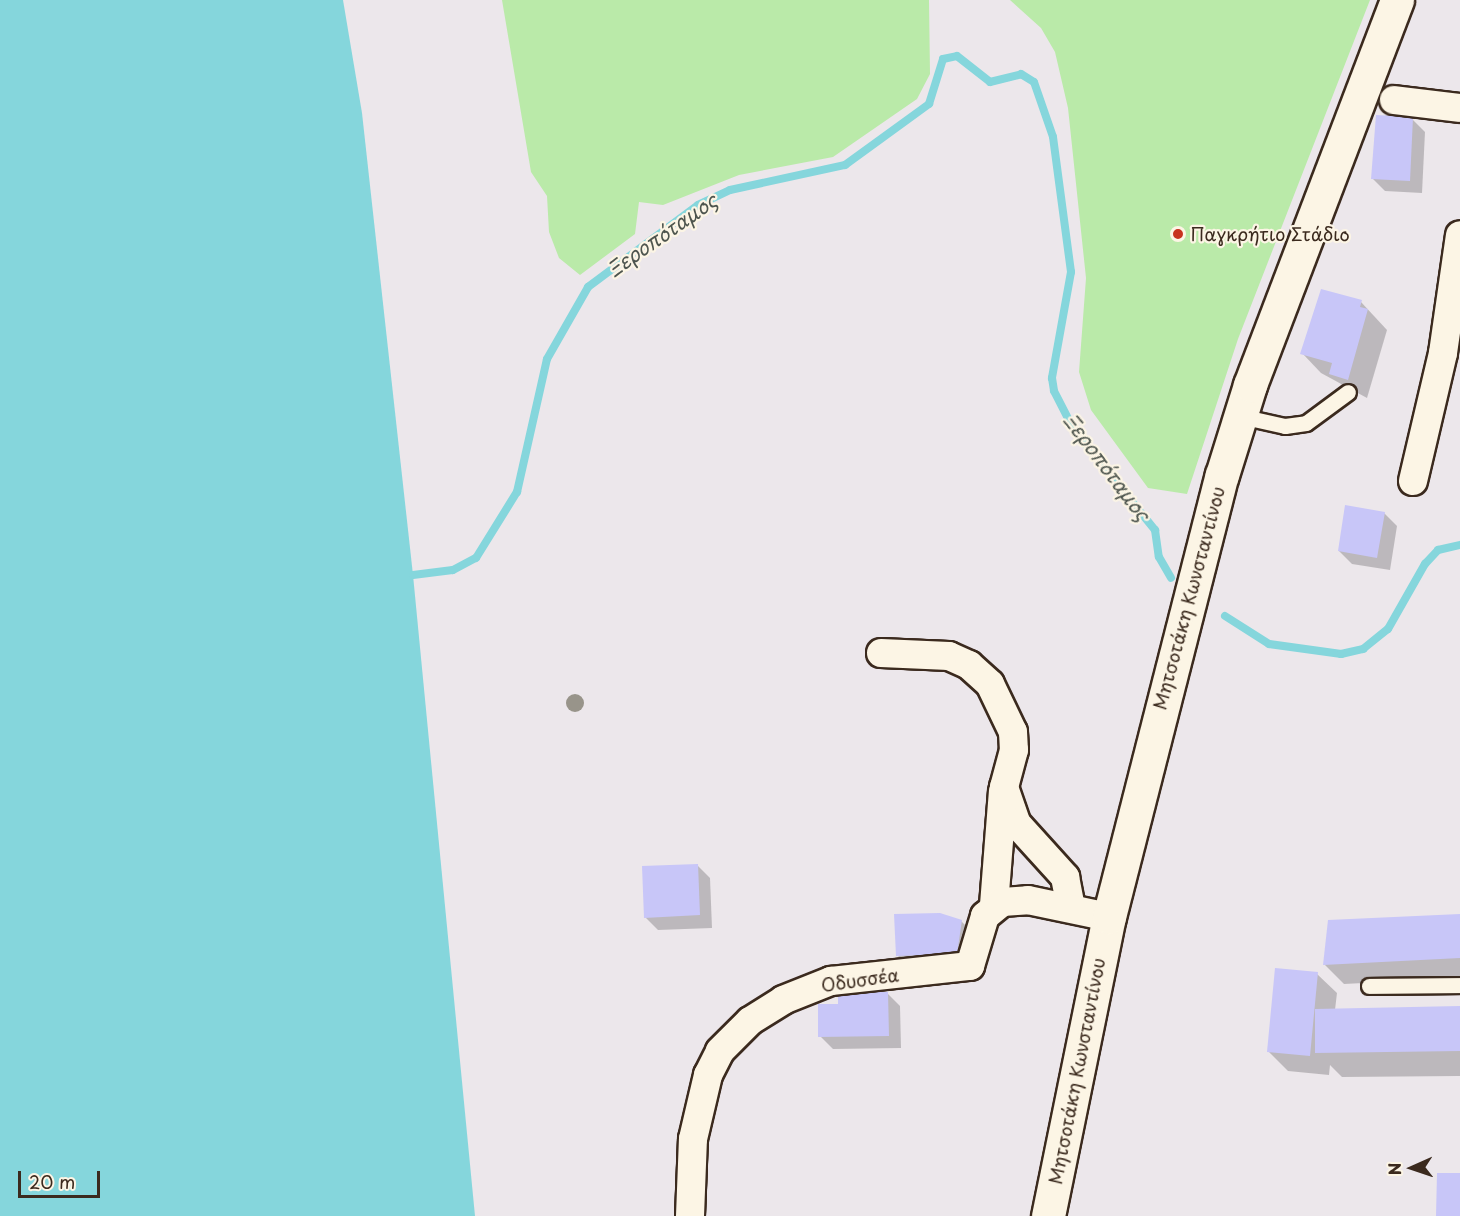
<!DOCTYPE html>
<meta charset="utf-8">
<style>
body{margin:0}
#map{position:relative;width:1460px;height:1216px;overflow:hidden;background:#ece7eb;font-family:"Playpen Sans",sans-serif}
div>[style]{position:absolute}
.green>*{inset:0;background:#baeaa9}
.water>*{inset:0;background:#85d6dc}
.shadow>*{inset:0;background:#0003}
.stream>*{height:8px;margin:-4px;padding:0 4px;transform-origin:4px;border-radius:4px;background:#85d6dc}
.building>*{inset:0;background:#c8c6f8}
.roads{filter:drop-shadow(2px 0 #3b2a1e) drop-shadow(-2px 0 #3b2a1e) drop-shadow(0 2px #3b2a1e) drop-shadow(0 -2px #3b2a1e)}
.service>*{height:15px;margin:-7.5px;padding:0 7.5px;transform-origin:7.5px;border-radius:7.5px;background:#fcf5e5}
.minor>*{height:28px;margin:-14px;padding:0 14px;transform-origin:14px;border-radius:14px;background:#fcf5e5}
.tertiary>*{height:33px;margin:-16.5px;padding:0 16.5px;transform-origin:16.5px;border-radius:16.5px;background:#fcf5e5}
.trees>*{width:18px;height:18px;margin:-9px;border-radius:50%;background:#98948a}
.dots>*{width:16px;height:16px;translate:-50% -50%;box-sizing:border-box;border:3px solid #fcf5e5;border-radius:50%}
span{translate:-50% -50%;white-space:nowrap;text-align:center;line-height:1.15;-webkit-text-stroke:4.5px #fcf5e5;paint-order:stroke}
.poi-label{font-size:18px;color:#3b2a1e}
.left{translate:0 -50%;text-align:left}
.street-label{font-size:18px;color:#3b2a1e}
.water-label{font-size:20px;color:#4e554e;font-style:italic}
.north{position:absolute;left:1382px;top:1138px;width:60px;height:60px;-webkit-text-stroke:4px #fcf5e5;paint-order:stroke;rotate:267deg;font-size:16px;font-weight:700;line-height:24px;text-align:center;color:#3b2a1e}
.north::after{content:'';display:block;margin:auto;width:21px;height:27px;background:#3b2a1e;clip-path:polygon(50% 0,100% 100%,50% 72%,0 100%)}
.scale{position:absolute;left:18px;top:1171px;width:82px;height:27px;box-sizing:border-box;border:3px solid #3b2a1e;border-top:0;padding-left:8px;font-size:18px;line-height:21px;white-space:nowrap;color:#3b2a1e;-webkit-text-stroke:4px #fcf5e5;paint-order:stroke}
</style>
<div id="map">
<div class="green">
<i style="clip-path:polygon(502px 0,929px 0,930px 74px,917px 99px,833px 157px,739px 175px,663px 205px,639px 202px,635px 234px,580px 275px,559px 258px,549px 232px,547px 196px,531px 172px)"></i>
<i style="clip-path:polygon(1010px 0,1370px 0,1238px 339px,1187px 494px,1148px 488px,1091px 410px,1079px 372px,1086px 278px,1068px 108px,1055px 52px,1041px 28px)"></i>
</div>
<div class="water">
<i style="clip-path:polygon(0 0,343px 0,362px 113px,413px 575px,475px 1216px,0 1216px)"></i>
</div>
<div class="shadow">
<i style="clip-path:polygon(1412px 119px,1425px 132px,1422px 193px,1385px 191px,1372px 178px)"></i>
<i style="clip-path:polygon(1361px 302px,1387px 330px,1367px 398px,1321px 373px,1302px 353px)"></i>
<i style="clip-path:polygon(1384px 513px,1397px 526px,1390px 570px,1352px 564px,1339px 551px)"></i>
<i style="clip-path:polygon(697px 865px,710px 878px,712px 928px,658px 930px,645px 917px)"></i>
<i style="clip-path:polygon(1460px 915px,1460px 978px,1344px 984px,1324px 964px)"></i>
<i style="clip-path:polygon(961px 921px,974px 934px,969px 966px,911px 969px,898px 956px)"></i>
<i style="clip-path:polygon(1317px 974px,1337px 993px,1335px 1010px,1460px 1008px,1460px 1076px,1342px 1077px,1330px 1065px,1329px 1075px,1288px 1071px,1269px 1052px)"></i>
<i style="clip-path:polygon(887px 993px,900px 1006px,901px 1048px,833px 1049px,820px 1036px,840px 1005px)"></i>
</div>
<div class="stream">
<i style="left:413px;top:575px;width:40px;rotate:-7.1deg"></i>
<i style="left:453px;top:570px;width:26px;rotate:-28deg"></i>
<i style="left:476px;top:558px;width:78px;rotate:-58.2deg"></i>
<i style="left:517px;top:492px;width:136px;rotate:-77.3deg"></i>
<i style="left:547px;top:359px;width:83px;rotate:-60.3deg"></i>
<i style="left:588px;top:287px;width:137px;rotate:-36.7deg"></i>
<i style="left:698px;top:205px;width:35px;rotate:-25deg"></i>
<i style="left:730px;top:190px;width:118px;rotate:-12.3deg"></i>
<i style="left:845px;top:165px;width:104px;rotate:-36deg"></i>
<i style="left:929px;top:104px;width:47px;rotate:-72.7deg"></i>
<i style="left:943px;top:59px;width:14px;rotate:-12deg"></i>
<i style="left:957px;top:56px;width:42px;rotate:38.2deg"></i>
<i style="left:990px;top:82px;width:32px;rotate:-14deg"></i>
<i style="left:1021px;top:74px;width:15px;rotate:32deg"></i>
<i style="left:1034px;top:82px;width:58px;rotate:70.9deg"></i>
<i style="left:1053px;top:137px;width:136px;rotate:82.4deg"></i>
<i style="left:1071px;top:272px;width:108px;rotate:100.2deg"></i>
<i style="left:1052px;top:378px;width:13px;rotate:81deg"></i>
<i style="left:1054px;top:391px;width:44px;rotate:62.9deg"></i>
<i style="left:1074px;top:430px;width:129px;rotate:51deg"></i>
<i style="left:1155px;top:530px;width:27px;rotate:82deg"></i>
<i style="left:1159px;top:557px;width:24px;rotate:60deg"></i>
<i style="left:1225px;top:616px;width:52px;rotate:32.5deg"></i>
<i style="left:1269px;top:644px;width:73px;rotate:7.9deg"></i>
<i style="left:1341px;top:654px;width:23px;rotate:-13deg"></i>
<i style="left:1363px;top:649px;width:32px;rotate:-39deg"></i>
<i style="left:1388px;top:629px;width:75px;rotate:-60.4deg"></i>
<i style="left:1425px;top:564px;width:19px;rotate:-47deg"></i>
<i style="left:1438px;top:550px;width:23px;rotate:-13deg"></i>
</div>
<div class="building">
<i style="clip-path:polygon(1376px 115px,1413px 117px,1410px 181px,1371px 179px)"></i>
<i style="clip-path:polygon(1321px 289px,1362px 300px,1360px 307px,1368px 309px,1348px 380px,1329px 374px,1332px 363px,1300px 354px)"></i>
<i style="clip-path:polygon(1345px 505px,1385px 512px,1377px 558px,1338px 551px)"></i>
<i style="clip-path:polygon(698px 864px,700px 915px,644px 918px,642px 866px)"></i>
<i style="clip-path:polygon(940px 913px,962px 920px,957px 954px,896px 956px,894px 914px)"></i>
<i style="clip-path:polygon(1460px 914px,1460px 958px,1323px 965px,1328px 920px)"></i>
<i style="clip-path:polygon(1275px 968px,1318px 972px,1310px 1056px,1267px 1052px)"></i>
<i style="clip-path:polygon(838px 992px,888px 992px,889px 1036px,818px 1037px,818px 1004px,838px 1004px)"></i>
<i style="clip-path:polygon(1460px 1006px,1460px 1051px,1315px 1053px,1315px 1009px)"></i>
<i style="clip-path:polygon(1437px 1173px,1460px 1173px,1460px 1216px,1436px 1216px)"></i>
</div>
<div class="roads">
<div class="service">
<i style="left:1240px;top:416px;width:46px;rotate:12.5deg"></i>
<i style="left:1285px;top:426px;width:21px;rotate:-8deg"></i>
<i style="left:1306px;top:423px;width:52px;rotate:-36.4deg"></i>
<i style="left:1369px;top:986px;width:91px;rotate:-0.6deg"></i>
</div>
<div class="minor">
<i style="left:1394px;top:100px;width:66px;rotate:6.9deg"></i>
<i style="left:1413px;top:481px;width:131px;rotate:-76.8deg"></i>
<i style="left:1443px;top:353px;width:119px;rotate:-81.8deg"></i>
<i style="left:881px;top:653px;width:68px;rotate:2.5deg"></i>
<i style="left:949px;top:656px;width:22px;rotate:24deg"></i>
<i style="left:969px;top:665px;width:28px;rotate:42deg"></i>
<i style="left:990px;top:684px;width:53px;rotate:64.4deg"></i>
<i style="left:1013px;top:732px;width:18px;rotate:87deg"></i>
<i style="left:1014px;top:750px;width:38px;rotate:105deg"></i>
<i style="left:1004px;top:787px;width:39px;rotate:71deg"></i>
<i style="left:1017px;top:824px;width:72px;rotate:47.8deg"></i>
<i style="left:1065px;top:877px;width:32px;rotate:79deg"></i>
<i style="left:994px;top:905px;width:114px;rotate:-85.5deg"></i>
<i style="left:690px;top:1216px;width:77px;rotate:-87.8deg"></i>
<i style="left:693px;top:1139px;width:66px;rotate:-76.8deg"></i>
<i style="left:708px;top:1075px;width:27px;rotate:-63deg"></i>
<i style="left:720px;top:1051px;width:42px;rotate:-45deg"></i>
<i style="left:750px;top:1021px;width:39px;rotate:-32deg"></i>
<i style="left:783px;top:1000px;width:52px;rotate:-21.6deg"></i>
<i style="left:831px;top:981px;width:140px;rotate:-6.2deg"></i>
<i style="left:970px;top:966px;width:52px;rotate:-73.3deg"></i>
<i style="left:985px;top:916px;width:22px;rotate:-39deg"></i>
<i style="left:1002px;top:902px;width:26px;rotate:-4deg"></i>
<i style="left:1028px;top:900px;width:83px;rotate:11.9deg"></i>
</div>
<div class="tertiary">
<i style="left:1048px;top:1216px;width:305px;rotate:-78.5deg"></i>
<i style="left:1109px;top:917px;width:456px;rotate:-75.7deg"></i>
<i style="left:1222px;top:475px;width:94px;rotate:-72.7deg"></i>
<i style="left:1250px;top:385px;width:412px;rotate:-69.1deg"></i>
</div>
</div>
<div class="trees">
<i style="left:575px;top:703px"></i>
</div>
<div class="dots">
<i style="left:1178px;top:234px;background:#c8321e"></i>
</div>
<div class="poi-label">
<span class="left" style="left:1190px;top:234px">Παγκρήτιο Στάδιο</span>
</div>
<div class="street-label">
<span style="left:1189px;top:598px;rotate:-75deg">Μητσοτάκη Κωνσταντίνου</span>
<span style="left:860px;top:980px;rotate:-8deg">Οδυσσέα</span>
<span style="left:1077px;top:1071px;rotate:-79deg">Μητσοτάκη Κωνσταντίνου</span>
</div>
<div class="water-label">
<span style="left:662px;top:235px;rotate:-35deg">Ξεροπόταμος</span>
<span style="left:1107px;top:467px;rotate:53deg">Ξεροπόταμος</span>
</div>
<div class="north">N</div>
<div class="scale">20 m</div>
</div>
